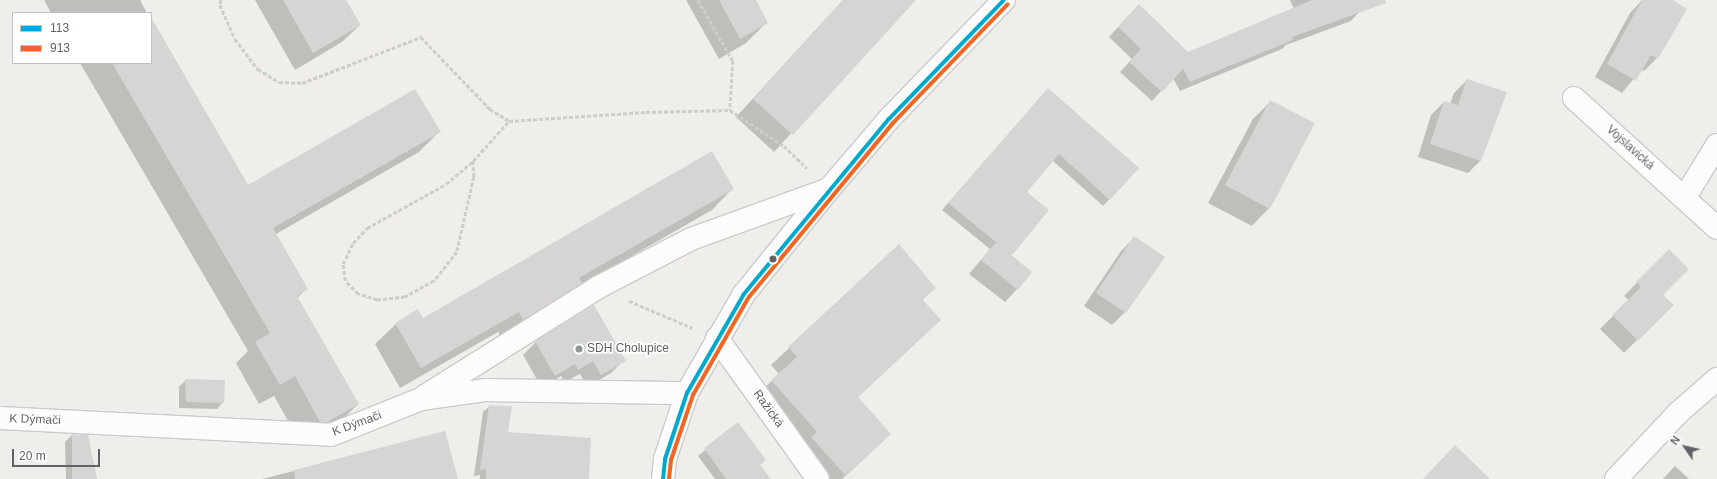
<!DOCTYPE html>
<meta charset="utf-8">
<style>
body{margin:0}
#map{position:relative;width:1717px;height:479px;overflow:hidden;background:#efeeea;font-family:Helvetica,sans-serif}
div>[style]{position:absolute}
.shadow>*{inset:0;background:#0003}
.building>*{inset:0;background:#d6d5d3}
.path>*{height:2.5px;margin-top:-1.25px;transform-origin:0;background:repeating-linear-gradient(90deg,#cacfcc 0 4px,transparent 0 6px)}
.roads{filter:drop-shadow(1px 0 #cbcccc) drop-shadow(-1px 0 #cbcccc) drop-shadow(0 1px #cbcccc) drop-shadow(0 -1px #cbcccc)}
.minor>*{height:22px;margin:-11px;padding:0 11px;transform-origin:11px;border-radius:11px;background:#fdfcfc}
.bus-1>*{height:4px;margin:-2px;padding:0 2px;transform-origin:2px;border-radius:2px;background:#00a9ce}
.bus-2>*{height:4px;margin:-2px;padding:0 2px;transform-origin:2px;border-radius:2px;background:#f26522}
.dots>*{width:11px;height:11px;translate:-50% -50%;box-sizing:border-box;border:2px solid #fff;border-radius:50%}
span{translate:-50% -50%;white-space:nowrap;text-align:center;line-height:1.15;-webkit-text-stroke:3.5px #fff;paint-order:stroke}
.street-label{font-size:12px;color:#5f6368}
.poi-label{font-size:12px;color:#5f6368}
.left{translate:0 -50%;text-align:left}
.legend{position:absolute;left:12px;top:12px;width:140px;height:52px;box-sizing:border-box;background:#fff;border:1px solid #bfc1c3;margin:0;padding:5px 7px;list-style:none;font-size:12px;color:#5f6368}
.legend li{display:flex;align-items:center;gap:8px;height:20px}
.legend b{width:20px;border:1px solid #bfc1c3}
.north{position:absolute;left:1665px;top:427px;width:40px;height:40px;-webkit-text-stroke:3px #fff;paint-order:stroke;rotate:304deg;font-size:11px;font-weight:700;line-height:16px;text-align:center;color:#5f6368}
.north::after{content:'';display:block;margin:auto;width:14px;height:18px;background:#5f6368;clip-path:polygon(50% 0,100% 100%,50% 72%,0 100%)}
.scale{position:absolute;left:12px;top:449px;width:88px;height:18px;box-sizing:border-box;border:2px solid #5f6368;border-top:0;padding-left:5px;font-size:12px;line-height:14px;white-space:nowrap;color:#5f6368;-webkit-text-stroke:3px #fff;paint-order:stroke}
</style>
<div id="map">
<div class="shadow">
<i style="clip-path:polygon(44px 0,140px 0,147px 13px,51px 13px)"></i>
<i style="clip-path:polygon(255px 0,345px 0,360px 25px,342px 42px,295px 70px)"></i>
<i style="clip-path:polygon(686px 0,755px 0,767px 22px,746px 43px,719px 59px)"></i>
<i style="clip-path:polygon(843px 0,914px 0,774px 152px,736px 117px)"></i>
<i style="clip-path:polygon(1290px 0,1356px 0,1360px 11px,1351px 21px,1286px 45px,1282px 49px,1180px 91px,1173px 78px,1152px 101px,1120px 72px,1132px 59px,1109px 37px,1129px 15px,1188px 53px,1294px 9px)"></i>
<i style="clip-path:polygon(1642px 0,1671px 0,1657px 58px,1644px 71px,1641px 70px,1622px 93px,1595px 77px,1630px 13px)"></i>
<i style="clip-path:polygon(151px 19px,248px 186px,439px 132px,419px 152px,276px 234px,307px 289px,297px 298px,358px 404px,338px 424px,300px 442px,274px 396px,259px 404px,236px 363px,248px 351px,80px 63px,151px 63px)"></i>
<i style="clip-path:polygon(1467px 80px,1481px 160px,1468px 173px,1418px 157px,1431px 115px,1444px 102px,1450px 104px,1454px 93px)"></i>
<i style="clip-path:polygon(1042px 96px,1137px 169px,1103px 206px,1052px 160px,1026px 192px,1048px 210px,1010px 255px,1017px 289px,1005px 302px,969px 274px,990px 249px,942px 210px)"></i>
<i style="clip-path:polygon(1270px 102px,1269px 208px,1252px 226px,1208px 203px,1253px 119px)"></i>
<i style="clip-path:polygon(732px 189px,712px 210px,576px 288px,560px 303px,502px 340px,498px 332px,400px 388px,375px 344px,396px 324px,423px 319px)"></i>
<i style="clip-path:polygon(1134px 238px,1125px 312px,1112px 325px,1084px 306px,1121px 251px)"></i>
<i style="clip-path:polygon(899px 246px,935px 288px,922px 300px,940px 320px,857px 398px,890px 434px,842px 479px,816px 479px,754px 398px,779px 374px,771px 365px)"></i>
<i style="clip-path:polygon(1669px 250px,1662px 295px,1672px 305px,1624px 353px,1600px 329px,1629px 300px,1624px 296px)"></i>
<i style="clip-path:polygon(536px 342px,624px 360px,611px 373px,587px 387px,580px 374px,565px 382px,561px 376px,542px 388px,523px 355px)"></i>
<i style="clip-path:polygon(186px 380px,223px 402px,217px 409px,179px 408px,179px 387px)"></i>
<i style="clip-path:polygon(490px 406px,507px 433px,588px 479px,480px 479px,480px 475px,474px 476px,483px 412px)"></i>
<i style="clip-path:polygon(738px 423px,759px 465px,769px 479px,715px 479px,698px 456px)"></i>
<i style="clip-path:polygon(445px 433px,454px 479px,262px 479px)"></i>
<i style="clip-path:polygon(72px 435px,96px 479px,66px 479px,65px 442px)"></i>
<i style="clip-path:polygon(1675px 466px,1689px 479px,1663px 479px)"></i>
</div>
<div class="building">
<i style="clip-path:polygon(283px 0,346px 0,361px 25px,313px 53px)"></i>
<i style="clip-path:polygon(719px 0,756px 0,768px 23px,740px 39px)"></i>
<i style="clip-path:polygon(843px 0,916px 0,793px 135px,753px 99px)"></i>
<i style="clip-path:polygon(1312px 0,1385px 0,1386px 3px,1292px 37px,1293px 40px,1190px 82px,1183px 69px,1162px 92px,1129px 62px,1141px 49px,1118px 27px,1139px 4px,1188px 52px)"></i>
<i style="clip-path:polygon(1642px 0,1673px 0,1687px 9px,1658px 59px,1651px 55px,1636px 81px,1607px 64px)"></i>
<i style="clip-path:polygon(151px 17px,248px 185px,415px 89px,441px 132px,273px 228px,308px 289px,297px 296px,359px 404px,327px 422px,320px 422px,295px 376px,280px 385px,255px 342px,270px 333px,112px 63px,151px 63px)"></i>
<i style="clip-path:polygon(1467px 79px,1507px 92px,1481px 161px,1430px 144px,1444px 101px,1458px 105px)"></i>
<i style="clip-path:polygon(1048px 88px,1139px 168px,1110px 200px,1059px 154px,1027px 192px,1049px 210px,1012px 255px,948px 203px)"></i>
<i style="clip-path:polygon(1270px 100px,1315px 123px,1270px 209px,1225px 185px)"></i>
<i style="clip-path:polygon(712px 151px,734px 189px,579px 278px,582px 283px,523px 320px,519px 312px,421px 368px,395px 323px,418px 309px,423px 318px)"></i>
<i style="clip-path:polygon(1134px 236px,1165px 257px,1126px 313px,1096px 293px)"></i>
<i style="clip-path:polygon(996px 242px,1032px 272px,1018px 290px,981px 260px)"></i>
<i style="clip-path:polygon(899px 244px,936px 288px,922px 299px,941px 320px,858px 397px,891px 434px,846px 476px,811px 437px,817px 432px,771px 380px,797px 357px,788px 347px)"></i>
<i style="clip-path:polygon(1669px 249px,1689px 269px,1663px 295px,1674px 305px,1638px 341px,1612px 315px,1641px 287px,1636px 282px)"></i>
<i style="clip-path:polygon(594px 305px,626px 361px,601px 375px,593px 361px,578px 370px,575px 364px,555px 376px,535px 341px)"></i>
<i style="clip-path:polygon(185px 379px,225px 380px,224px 403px,186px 402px)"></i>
<i style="clip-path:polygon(489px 405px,512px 406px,508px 432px,591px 438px,589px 479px,486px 479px,486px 469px,480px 470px)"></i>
<i style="clip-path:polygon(738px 422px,766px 460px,760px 465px,771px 479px,726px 479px,704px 448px)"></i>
<i style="clip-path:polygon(445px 431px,458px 479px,295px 479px,294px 470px)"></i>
<i style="clip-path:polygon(72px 434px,88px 435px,97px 479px,72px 479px)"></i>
<i style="clip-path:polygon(1455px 445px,1490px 479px,1423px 479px)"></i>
</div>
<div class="path">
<i style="left:221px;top:0;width:5px;rotate:101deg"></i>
<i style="left:220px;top:5px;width:37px;rotate:66deg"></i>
<i style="left:235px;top:39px;width:38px;rotate:53deg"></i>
<i style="left:258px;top:69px;width:25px;rotate:32deg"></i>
<i style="left:279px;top:82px;width:23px;rotate:2deg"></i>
<i style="left:302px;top:83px;width:128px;rotate:-21.1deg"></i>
<i style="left:421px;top:37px;width:100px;rotate:46.2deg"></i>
<i style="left:490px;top:109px;width:22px;rotate:32deg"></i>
<i style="left:509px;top:121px;width:137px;rotate:-3.8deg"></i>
<i style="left:646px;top:112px;width:84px;rotate:-1.4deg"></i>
<i style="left:730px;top:110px;width:65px;rotate:33.7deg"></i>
<i style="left:784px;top:146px;width:32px;rotate:44deg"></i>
<i style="left:698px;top:0;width:70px;rotate:60.2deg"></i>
<i style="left:733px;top:61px;width:49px;rotate:93.5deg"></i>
<i style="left:473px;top:161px;width:16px;rotate:86deg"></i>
<i style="left:474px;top:177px;width:77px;rotate:102.8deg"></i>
<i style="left:457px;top:252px;width:37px;rotate:128deg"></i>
<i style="left:434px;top:281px;width:33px;rotate:151deg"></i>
<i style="left:405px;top:297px;width:28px;rotate:174deg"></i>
<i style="left:377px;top:300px;width:20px;rotate:-162deg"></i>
<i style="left:358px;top:294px;width:18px;rotate:-135deg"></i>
<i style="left:345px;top:281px;width:17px;rotate:-97deg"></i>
<i style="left:343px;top:264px;width:23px;rotate:-65deg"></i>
<i style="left:353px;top:243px;width:21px;rotate:-47deg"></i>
<i style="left:367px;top:228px;width:90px;rotate:-29.1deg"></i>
<i style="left:446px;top:184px;width:35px;rotate:-40deg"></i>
<i style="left:473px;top:161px;width:54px;rotate:-48deg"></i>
<i style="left:629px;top:301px;width:69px;rotate:22.9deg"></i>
</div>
<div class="roads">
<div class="minor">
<i style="left:1574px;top:98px;width:193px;rotate:42.3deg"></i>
<i style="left:1685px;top:197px;width:61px;rotate:-58.4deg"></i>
<i style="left:717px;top:338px;width:173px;rotate:54.4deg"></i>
<i style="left:425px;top:396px;width:203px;rotate:-32.1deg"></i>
<i style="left:597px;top:288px;width:106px;rotate:-27.5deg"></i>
<i style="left:691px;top:239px;width:147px;rotate:-19.9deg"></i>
<i style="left:0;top:418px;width:331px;rotate:2.9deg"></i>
<i style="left:331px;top:435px;width:97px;rotate:-21.8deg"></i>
<i style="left:421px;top:399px;width:66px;rotate:-7.9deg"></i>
<i style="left:486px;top:390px;width:201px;rotate:0.9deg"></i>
<i style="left:663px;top:479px;width:20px;rotate:-84deg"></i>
<i style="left:665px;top:459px;width:70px;rotate:-71.6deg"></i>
<i style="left:687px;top:393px;width:114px;rotate:-60.1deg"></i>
<i style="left:744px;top:294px;width:135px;rotate:-51deg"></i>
<i style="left:829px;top:189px;width:92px;rotate:-49.4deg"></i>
<i style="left:889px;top:119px;width:165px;rotate:-46deg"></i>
<i style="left:1616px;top:479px;width:91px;rotate:-46.8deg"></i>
<i style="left:1678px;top:413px;width:52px;rotate:-41.1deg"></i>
</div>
</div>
<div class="bus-1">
<i style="left:663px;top:479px;width:20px;rotate:-84deg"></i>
<i style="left:665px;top:459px;width:70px;rotate:-71.6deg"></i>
<i style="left:687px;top:393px;width:114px;rotate:-60.1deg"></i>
<i style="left:744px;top:294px;width:227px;rotate:-50.4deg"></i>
<i style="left:889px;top:119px;width:165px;rotate:-46deg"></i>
</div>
<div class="bus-2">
<i style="left:669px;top:479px;width:19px;rotate:-84deg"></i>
<i style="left:671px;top:460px;width:69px;rotate:-71.3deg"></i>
<i style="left:693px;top:395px;width:113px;rotate:-60.3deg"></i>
<i style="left:749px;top:297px;width:226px;rotate:-50.4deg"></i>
<i style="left:893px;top:123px;width:165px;rotate:-46deg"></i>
</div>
<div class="dots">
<i style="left:773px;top:259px;background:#5f6368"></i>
<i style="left:579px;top:349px;background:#919496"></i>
</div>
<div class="street-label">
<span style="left:1630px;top:148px;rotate:42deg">Vojslavická</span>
<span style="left:768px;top:409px;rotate:54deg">Ražická</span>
<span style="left:35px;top:420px;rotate:2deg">K Dýmači</span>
<span style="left:357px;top:424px;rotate:-20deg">K Dýmači</span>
</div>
<div class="poi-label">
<span class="left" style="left:587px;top:349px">SDH Cholupice</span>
</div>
<ul class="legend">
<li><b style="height:5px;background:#00a9ce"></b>113</li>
<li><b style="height:5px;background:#f26522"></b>913</li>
</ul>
<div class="north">N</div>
<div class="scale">20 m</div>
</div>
